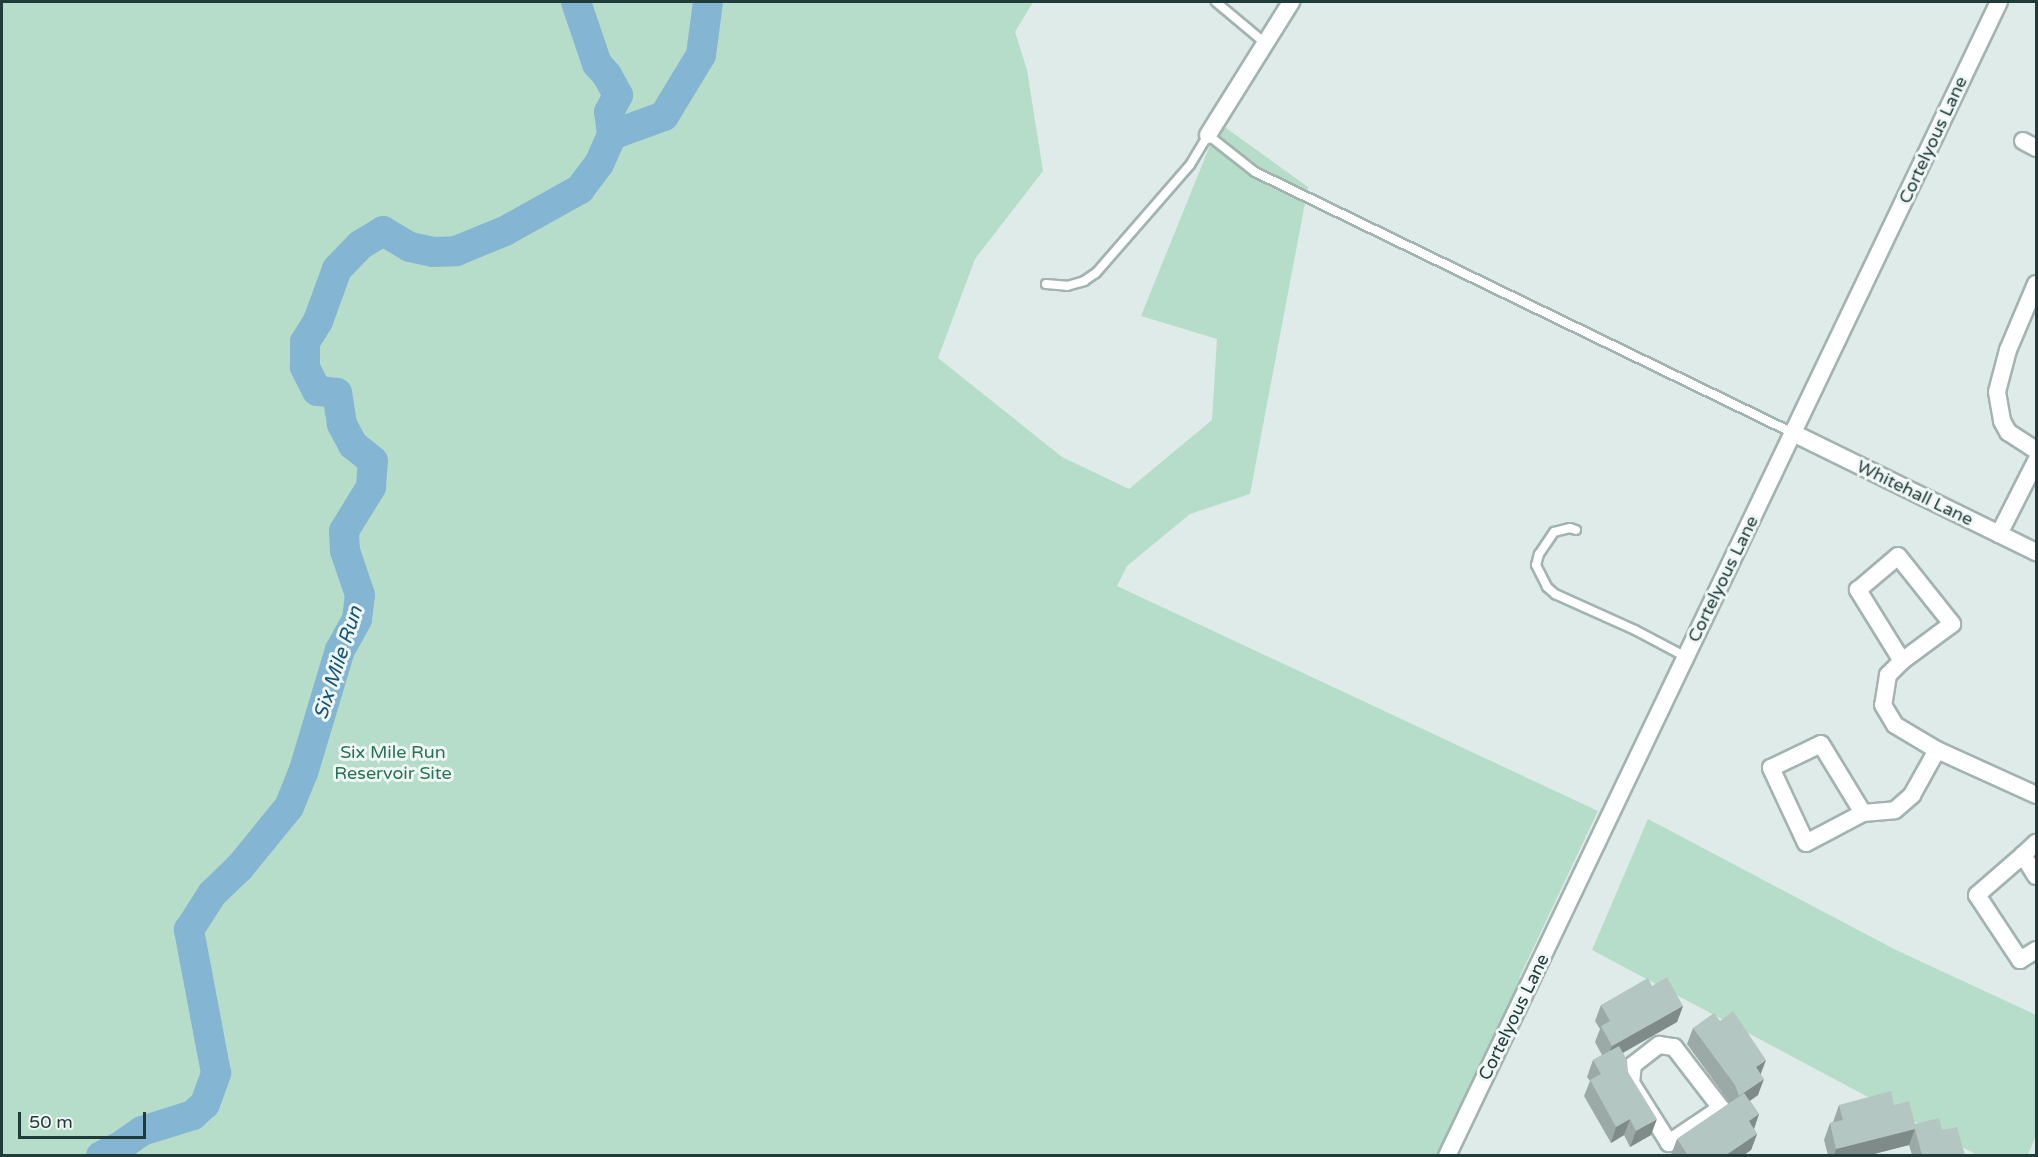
<!DOCTYPE html>
<style>
body{margin:0}
#map{position:relative;width:2038px;height:1157px;overflow:hidden;background:#dfebe8;font-family:"Varela Round",sans-serif}
div>[style]{position:absolute}
.green>*{inset:0;background:#b6ddc9}
.river>*{height:30px;margin:-15px;padding:0 15px;transform-origin:15px;border-radius:15px;background:#84b6d3}
.roads{filter:drop-shadow(2px 0 #a2b3b0) drop-shadow(-2px 0 #a2b3b0) drop-shadow(0 2px #a2b3b0) drop-shadow(0 -2px #a2b3b0)}
.lane>*{height:8px;margin:-4px;padding:0 4px;transform-origin:4px;border-radius:4px;background:#fff}
.street>*{height:16px;margin:-8px;padding:0 8px;transform-origin:8px;border-radius:8px;background:#fff}
.wall>*{inset:0;background:#9baaa7}
.shaded-wall>*{inset:0;background:#7e8b88}
.building>*{inset:0;background:#b4c6c2}
span{translate:-50% -50%;white-space:nowrap;text-align:center;line-height:1.15;-webkit-text-stroke:6px #eff7f5;paint-order:stroke}
.street-label{font-size:18px;color:#1f3b3a}
.park-label{font-size:18px;color:#287355}
.water-label{font-size:20px;color:#175479;font-style:italic}
.frame{position:absolute;inset:0;border:3px solid #1f3b3a;pointer-events:none}
.scale{position:absolute;left:18px;top:1112px;width:128px;height:27px;box-sizing:border-box;border:3px solid #1f3b3a;border-top:0;padding-left:8px;font-size:18px;line-height:21px;white-space:nowrap;color:#1f3b3a;-webkit-text-stroke:4px #eff7f5;paint-order:stroke}
</style>
<div id="map">
<div class="green">
<i style="clip-path:polygon(2px 2px,1033px 2px,1015px 32px,1027px 70px,1043px 171px,975px 259px,938px 358px,1062px 457px,1129px 489px,1212px 420px,1217px 339px,1141px 316px,1219px 123px,1308px 187px,1250px 494px,1190px 514px,1127px 566px,1117px 586px,1598px 811px,1519px 978px,1527px 982px,1444px 1155px,2px 1156px)"></i>
<i style="clip-path:polygon(1648px 819px,1896px 950px,2036px 1015px,2036px 1135px,2028px 1155px,1977px 1155px,1592px 950px)"></i>
</div>
<div class="river">
<i style="left:612px;top:135px;width:55px;rotate:-20.1deg"></i>
<i style="left:664px;top:116px;width:71px;rotate:-58.8deg"></i>
<i style="left:701px;top:55px;width:53px;rotate:-82.5deg"></i>
<i style="left:101px;top:1156px;width:20px;rotate:-27deg"></i>
<i style="left:119px;top:1147px;width:28px;rotate:-35deg"></i>
<i style="left:142px;top:1131px;width:53px;rotate:-17.4deg"></i>
<i style="left:193px;top:1115px;width:16px;rotate:-43deg"></i>
<i style="left:205px;top:1104px;width:33px;rotate:-70deg"></i>
<i style="left:216px;top:1073px;width:146px;rotate:-100.7deg"></i>
<i style="left:189px;top:930px;width:43px;rotate:-57.4deg"></i>
<i style="left:212px;top:894px;width:39px;rotate:-44deg"></i>
<i style="left:240px;top:867px;width:77px;rotate:-50.8deg"></i>
<i style="left:289px;top:807px;width:37px;rotate:-68deg"></i>
<i style="left:303px;top:773px;width:128px;rotate:-73.3deg"></i>
<i style="left:340px;top:650px;width:35px;rotate:-61deg"></i>
<i style="left:357px;top:619px;width:24px;rotate:-83deg"></i>
<i style="left:360px;top:595px;width:46px;rotate:-108.8deg"></i>
<i style="left:345px;top:551px;width:20px;rotate:-93deg"></i>
<i style="left:344px;top:531px;width:52px;rotate:-58.5deg"></i>
<i style="left:371px;top:487px;width:26px;rotate:-86deg"></i>
<i style="left:373px;top:461px;width:26px;rotate:-141deg"></i>
<i style="left:353px;top:445px;width:24px;rotate:-118deg"></i>
<i style="left:342px;top:424px;width:31px;rotate:-99deg"></i>
<i style="left:337px;top:393px;width:20px;rotate:-174deg"></i>
<i style="left:317px;top:391px;width:27px;rotate:-117deg"></i>
<i style="left:305px;top:367px;width:25px;rotate:-90deg"></i>
<i style="left:305px;top:342px;width:25px;rotate:-58deg"></i>
<i style="left:318px;top:321px;width:55px;rotate:-69.9deg"></i>
<i style="left:337px;top:269px;width:33px;rotate:-46deg"></i>
<i style="left:360px;top:245px;width:27px;rotate:-31deg"></i>
<i style="left:383px;top:231px;width:31px;rotate:31deg"></i>
<i style="left:410px;top:247px;width:24px;rotate:12deg"></i>
<i style="left:433px;top:252px;width:23px;rotate:-2deg"></i>
<i style="left:456px;top:251px;width:53px;rotate:-22.2deg"></i>
<i style="left:505px;top:231px;width:86px;rotate:-29.2deg"></i>
<i style="left:580px;top:189px;width:31px;rotate:-53deg"></i>
<i style="left:599px;top:164px;width:32px;rotate:-66deg"></i>
<i style="left:612px;top:135px;width:23px;rotate:-97deg"></i>
<i style="left:609px;top:112px;width:19px;rotate:-62deg"></i>
<i style="left:618px;top:95px;width:23px;rotate:-119deg"></i>
<i style="left:607px;top:75px;width:15px;rotate:-132deg"></i>
<i style="left:597px;top:64px;width:65px;rotate:-108.7deg"></i>
</div>
<div class="roads">
<div class="lane">
<i style="left:1216px;top:2px;width:64px;rotate:39.9deg"></i>
<i style="left:1046px;top:284px;width:21px;rotate:5deg"></i>
<i style="left:1067px;top:286px;width:18px;rotate:-16deg"></i>
<i style="left:1084px;top:281px;width:14px;rotate:-34deg"></i>
<i style="left:1096px;top:273px;width:143px;rotate:-49deg"></i>
<i style="left:1190px;top:165px;width:35px;rotate:-59deg"></i>
<i style="left:1208px;top:135px;width:60px;rotate:38.2deg"></i>
<i style="left:1255px;top:172px;width:598px;rotate:25.88deg"></i>
<i style="left:1576px;top:530px;width:6px;rotate:-162deg"></i>
<i style="left:1570px;top:528px;width:16px;rotate:166deg"></i>
<i style="left:1554px;top:532px;width:27px;rotate:124deg"></i>
<i style="left:1539px;top:554px;width:11px;rotate:105deg"></i>
<i style="left:1536px;top:565px;width:25px;rotate:63deg"></i>
<i style="left:1547px;top:587px;width:11px;rotate:41deg"></i>
<i style="left:1555px;top:594px;width:88px;rotate:24.2deg"></i>
<i style="left:1635px;top:630px;width:58px;rotate:27.9deg"></i>
</div>
<div class="street">
<i style="left:1208px;top:135px;width:157px;rotate:-58deg"></i>
<i style="left:2023px;top:141px;width:15px;rotate:28deg"></i>
<i style="left:2036px;top:284px;width:72px;rotate:113deg"></i>
<i style="left:2008px;top:350px;width:43px;rotate:104.7deg"></i>
<i style="left:1997px;top:392px;width:29px;rotate:80deg"></i>
<i style="left:2002px;top:421px;width:13px;rotate:61deg"></i>
<i style="left:2008px;top:432px;width:33px;rotate:33deg"></i>
<i style="left:1793px;top:433px;width:271px;rotate:26.1deg"></i>
<i style="left:1999px;top:534px;width:82px;rotate:-63.1deg"></i>
<i style="left:1898px;top:556px;width:87px;rotate:51.5deg"></i>
<i style="left:1952px;top:624px;width:62px;rotate:143.5deg"></i>
<i style="left:1902px;top:661px;width:84px;rotate:-121.8deg"></i>
<i style="left:1858px;top:590px;width:52px;rotate:-40.4deg"></i>
<i style="left:1902px;top:661px;width:20px;rotate:135deg"></i>
<i style="left:1888px;top:675px;width:30px;rotate:99deg"></i>
<i style="left:1883px;top:705px;width:23px;rotate:59deg"></i>
<i style="left:1895px;top:725px;width:49px;rotate:30.8deg"></i>
<i style="left:1937px;top:750px;width:109px;rotate:24.4deg"></i>
<i style="left:1821px;top:744px;width:81px;rotate:58.7deg"></i>
<i style="left:1863px;top:813px;width:64px;rotate:152.2deg"></i>
<i style="left:1806px;top:843px;width:83px;rotate:-115deg"></i>
<i style="left:1771px;top:768px;width:55px;rotate:-25.6deg"></i>
<i style="left:1863px;top:813px;width:32px;rotate:-5deg"></i>
<i style="left:1895px;top:810px;width:23px;rotate:-41deg"></i>
<i style="left:1912px;top:795px;width:51px;rotate:-60.9deg"></i>
<i style="left:2023px;top:855px;width:18px;rotate:-43deg"></i>
<i style="left:2036px;top:876px;width:25px;rotate:-122deg"></i>
<i style="left:2023px;top:855px;width:61px;rotate:139deg"></i>
<i style="left:1977px;top:895px;width:78px;rotate:56.5deg"></i>
<i style="left:2020px;top:960px;width:19px;rotate:-32deg"></i>
<i style="left:1659px;top:1045px;width:15px;rotate:8deg"></i>
<i style="left:1674px;top:1047px;width:77px;rotate:52.4deg"></i>
<i style="left:1721px;top:1108px;width:63px;rotate:146.1deg"></i>
<i style="left:1669px;top:1143px;width:71px;rotate:-122.3deg"></i>
<i style="left:1631px;top:1083px;width:18px;rotate:-84deg"></i>
<i style="left:1633px;top:1065px;width:33px;rotate:-38deg"></i>
<i style="left:1447px;top:1156px;width:1279px;rotate:-64.44deg"></i>
</div>
</div>
<div class="wall">
<i style="clip-path:polygon(1652px 986px,1683px 1006px,1677px 1022px,1623px 1053px,1628px 1072px,1651px 1135px,1630px 1147px,1624px 1135px,1611px 1143px,1584px 1096px,1590px 1081px,1587px 1077px,1593px 1060px,1602px 1055px,1595px 1042px,1600px 1029px,1595px 1021px,1601px 1005px)"></i>
<i style="clip-path:polygon(1693px 1028px,1761px 1074px,1758px 1095px,1750px 1101px,1759px 1114px,1754px 1129px,1757px 1134px,1751px 1150px,1744px 1155px,1671px 1155px,1677px 1139px,1730px 1103px,1687px 1044px)"></i>
<i style="clip-path:polygon(1839px 1105px,1894px 1105px,1915px 1124px,1942px 1130px,1965px 1155px,1912px 1155px,1909px 1145px,1870px 1155px,1828px 1155px,1824px 1140px,1830px 1123px,1833px 1122px)"></i>
</div>
<div class="shaded-wall">
<i style="clip-path:polygon(1683px 1006px,1677px 1022px,1606px 1062px,1612px 1046px)"></i>
<i style="clip-path:polygon(1766px 1060px,1760px 1076px,1756px 1067px)"></i>
<i style="clip-path:polygon(1764px 1079px,1758px 1095px,1733px 1112px,1739px 1096px)"></i>
<i style="clip-path:polygon(1759px 1114px,1753px 1131px,1749px 1121px)"></i>
<i style="clip-path:polygon(1630px 1119px,1624px 1135px,1611px 1143px,1616px 1127px)"></i>
<i style="clip-path:polygon(1657px 1119px,1651px 1135px,1630px 1147px,1636px 1131px)"></i>
<i style="clip-path:polygon(1915px 1129px,1909px 1145px,1870px 1155px,1834px 1155px,1836px 1149px)"></i>
<i style="clip-path:polygon(1757px 1134px,1751px 1150px,1744px 1155px,1726px 1155px)"></i>
</div>
<div class="building">
<i style="clip-path:polygon(1667px 977px,1683px 1006px,1612px 1046px,1601px 1026px,1610px 1021px,1601px 1005px,1648px 978px,1652px 986px)"></i>
<i style="clip-path:polygon(1733px 1011px,1766px 1060px,1756px 1067px,1764px 1079px,1739px 1096px,1735px 1085px,1693px 1028px,1714px 1013px,1720px 1021px)"></i>
<i style="clip-path:polygon(1619px 1046px,1627px 1060px,1628px 1072px,1657px 1119px,1636px 1131px,1630px 1119px,1616px 1127px,1590px 1080px,1601px 1074px,1593px 1060px)"></i>
<i style="clip-path:polygon(1891px 1091px,1894px 1105px,1909px 1101px,1915px 1124px,1939px 1118px,1942px 1130px,1957px 1127px,1965px 1155px,1922px 1155px,1915px 1129px,1836px 1149px,1830px 1123px,1843px 1120px,1839px 1105px)"></i>
<i style="clip-path:polygon(1744px 1093px,1759px 1114px,1749px 1121px,1757px 1134px,1726px 1155px,1688px 1155px,1677px 1139px)"></i>
</div>
<div class="street-label">
<span style="left:1933px;top:140px;rotate:-65deg">Cortelyous Lane</span>
<span style="left:1915px;top:493px;rotate:26deg">Whitehall Lane</span>
<span style="left:1723px;top:579px;rotate:-64deg">Cortelyous Lane</span>
<span style="left:1514px;top:1017px;rotate:-64deg">Cortelyous Lane</span>
</div>
<div class="park-label">
<span style="left:393px;top:763px">Six Mile Run<br>Reservoir Site</span>
</div>
<div class="water-label">
<span style="left:339px;top:663px;rotate:-72deg">Six Mile Run</span>
</div>
<div class="frame"></div>
<div class="scale">50 m</div>
</div>
